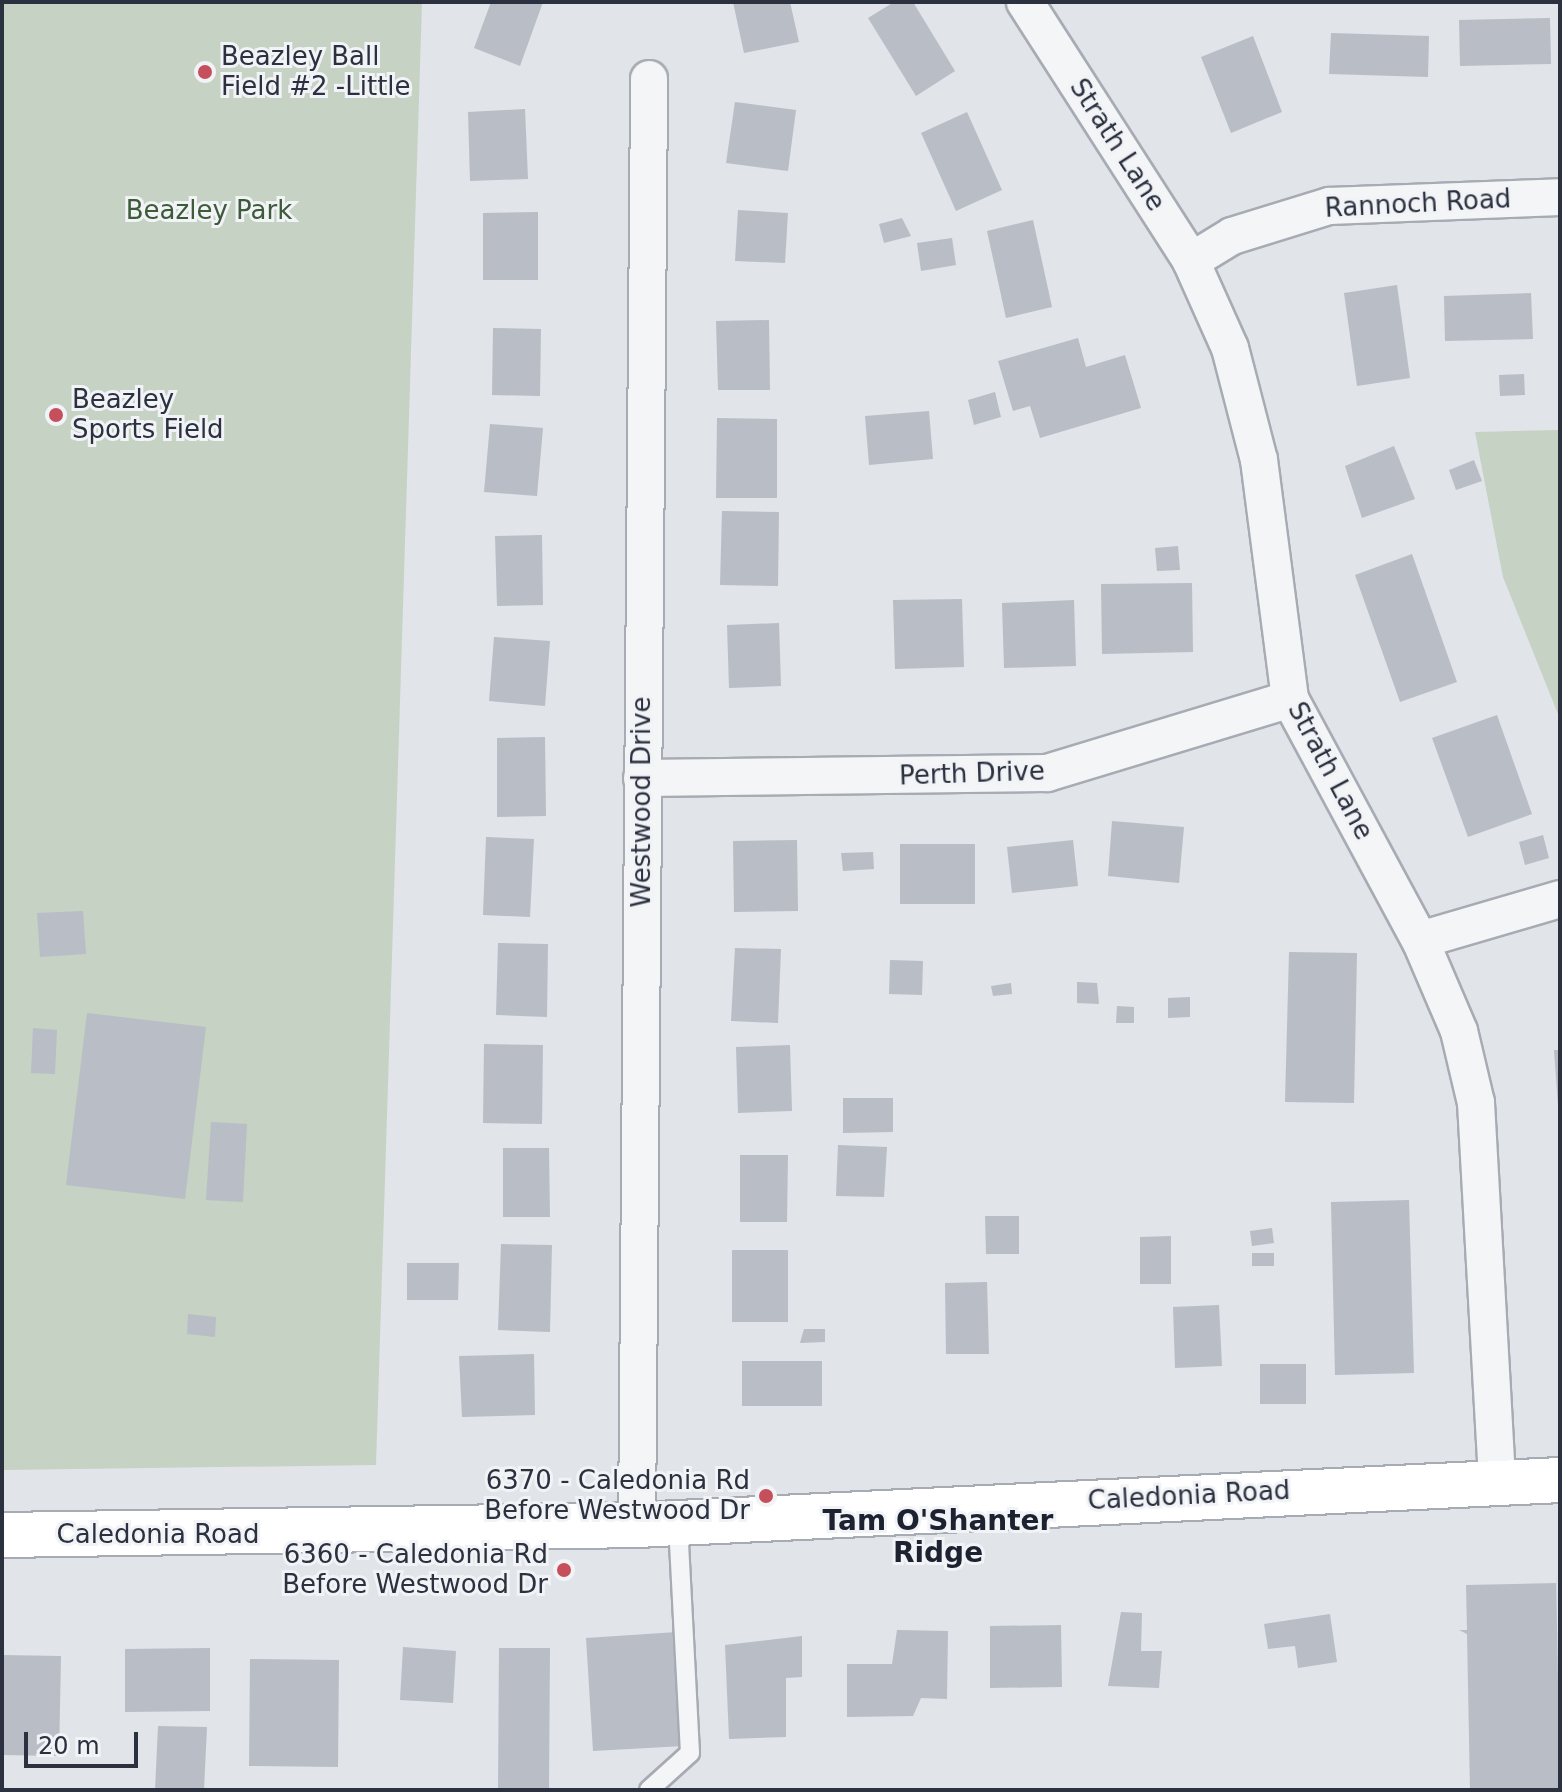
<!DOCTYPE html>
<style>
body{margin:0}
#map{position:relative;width:1562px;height:1792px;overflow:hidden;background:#e1e4e9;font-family:"DejaVu Sans",sans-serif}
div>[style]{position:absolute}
.green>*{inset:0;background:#c6d2c3}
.building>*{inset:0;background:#b9bdc5}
.roads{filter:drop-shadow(2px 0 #a7abb3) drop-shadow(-2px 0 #a7abb3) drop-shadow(0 2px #a7abb3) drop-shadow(0 -2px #a7abb3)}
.lane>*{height:18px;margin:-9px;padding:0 9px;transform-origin:9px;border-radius:9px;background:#f4f5f7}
.street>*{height:36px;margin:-18px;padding:0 18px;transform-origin:18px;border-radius:18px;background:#f4f5f7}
.secondary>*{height:44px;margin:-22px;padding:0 22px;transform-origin:22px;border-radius:22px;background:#fff}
.dots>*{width:22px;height:22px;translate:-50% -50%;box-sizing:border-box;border:4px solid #f1f3f6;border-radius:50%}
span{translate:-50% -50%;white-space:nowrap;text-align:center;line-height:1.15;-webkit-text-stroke:6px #f1f3f6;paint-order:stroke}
.poi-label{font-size:26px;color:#2b313f}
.left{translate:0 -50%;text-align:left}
.right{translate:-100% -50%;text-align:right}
.street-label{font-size:26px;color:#2b313f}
.park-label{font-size:26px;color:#3d5a39}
.neighbourhood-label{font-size:28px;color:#1d2230;font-weight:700}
.frame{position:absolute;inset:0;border:4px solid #2b313f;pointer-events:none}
.scale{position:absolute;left:24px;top:1732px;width:114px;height:36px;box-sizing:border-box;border:4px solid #2b313f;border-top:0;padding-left:10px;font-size:24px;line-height:28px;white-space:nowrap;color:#2b313f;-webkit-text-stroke:6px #f1f3f6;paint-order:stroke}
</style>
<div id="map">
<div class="green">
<i style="clip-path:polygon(2px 2px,422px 2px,376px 1465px,2px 1470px)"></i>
<i style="clip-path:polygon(1560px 430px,1560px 719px,1503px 577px,1475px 432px)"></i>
</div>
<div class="building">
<i style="clip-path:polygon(491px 2px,543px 2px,520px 66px,474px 48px)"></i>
<i style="clip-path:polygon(733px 2px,790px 2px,799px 42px,744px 53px)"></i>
<i style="clip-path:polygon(894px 2px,913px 2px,955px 71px,916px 96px,868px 18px)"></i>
<i style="clip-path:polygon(1550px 18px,1551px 64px,1460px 66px,1459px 20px)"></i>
<i style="clip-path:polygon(1331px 33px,1429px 36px,1428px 77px,1329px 74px)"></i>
<i style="clip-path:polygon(1253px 36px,1282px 112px,1231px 133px,1201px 57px)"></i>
<i style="clip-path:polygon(735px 102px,796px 110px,788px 171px,726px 163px)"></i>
<i style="clip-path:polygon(525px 109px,528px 179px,470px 181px,468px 112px)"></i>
<i style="clip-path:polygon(967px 112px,1002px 190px,956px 211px,921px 133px)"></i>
<i style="clip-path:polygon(738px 210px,788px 213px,785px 263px,735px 261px)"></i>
<i style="clip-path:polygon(538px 212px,538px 280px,483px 280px,483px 213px)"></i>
<i style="clip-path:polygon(902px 218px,911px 236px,884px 243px,879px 224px)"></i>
<i style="clip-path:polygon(1033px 220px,1052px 307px,1006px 318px,987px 231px)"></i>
<i style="clip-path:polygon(952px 238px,956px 265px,921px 271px,917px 243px)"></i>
<i style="clip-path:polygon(1397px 285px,1410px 378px,1357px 386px,1344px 293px)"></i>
<i style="clip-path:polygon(1531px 293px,1533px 339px,1445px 341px,1444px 296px)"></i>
<i style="clip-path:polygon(769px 320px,770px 390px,718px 390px,716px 321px)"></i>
<i style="clip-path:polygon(493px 328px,541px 329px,540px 396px,492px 395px)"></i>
<i style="clip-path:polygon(1078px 338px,1086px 367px,1125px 355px,1141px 408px,1040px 438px,1030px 406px,1013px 411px,998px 361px)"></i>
<i style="clip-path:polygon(1524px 374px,1525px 395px,1500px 396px,1499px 375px)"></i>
<i style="clip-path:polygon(995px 392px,1001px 417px,974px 425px,968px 400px)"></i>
<i style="clip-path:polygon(929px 411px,933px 459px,869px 465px,865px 416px)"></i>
<i style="clip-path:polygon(717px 418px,777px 419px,777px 498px,716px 498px)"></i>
<i style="clip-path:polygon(490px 424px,543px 428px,537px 496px,484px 492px)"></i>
<i style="clip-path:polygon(1394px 446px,1415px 499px,1362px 518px,1345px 466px)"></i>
<i style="clip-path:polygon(1474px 460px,1482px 481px,1456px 490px,1449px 470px)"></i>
<i style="clip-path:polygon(722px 511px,779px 512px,778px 586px,720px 585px)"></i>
<i style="clip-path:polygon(542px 535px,543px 605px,497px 606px,495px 536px)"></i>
<i style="clip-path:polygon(1178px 546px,1180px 570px,1157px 571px,1155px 548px)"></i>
<i style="clip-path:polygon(1412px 554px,1457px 682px,1400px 702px,1355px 575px)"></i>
<i style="clip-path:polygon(1192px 583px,1193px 652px,1102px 654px,1101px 584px)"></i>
<i style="clip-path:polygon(962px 599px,964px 667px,895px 669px,893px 600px)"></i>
<i style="clip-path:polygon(1074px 600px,1076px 666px,1004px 668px,1002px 603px)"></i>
<i style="clip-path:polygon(779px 623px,781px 686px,729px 688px,727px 625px)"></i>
<i style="clip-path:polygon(494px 637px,550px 641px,545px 706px,489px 701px)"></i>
<i style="clip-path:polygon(1497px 715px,1532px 814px,1468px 837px,1432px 738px)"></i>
<i style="clip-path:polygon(545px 737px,546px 816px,497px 817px,497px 738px)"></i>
<i style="clip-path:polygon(1112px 821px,1184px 827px,1179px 883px,1108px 876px)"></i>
<i style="clip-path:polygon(1543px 835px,1549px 858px,1525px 865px,1519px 842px)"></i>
<i style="clip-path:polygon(486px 837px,534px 839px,530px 917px,483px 915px)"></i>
<i style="clip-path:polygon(797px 840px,798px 911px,734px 912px,733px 841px)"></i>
<i style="clip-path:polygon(1073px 840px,1078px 886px,1012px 893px,1007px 847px)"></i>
<i style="clip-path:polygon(900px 844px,975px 844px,975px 904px,900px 904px)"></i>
<i style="clip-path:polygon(873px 852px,874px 869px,843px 871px,841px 853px)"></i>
<i style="clip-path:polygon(83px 911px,86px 954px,40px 957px,37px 913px)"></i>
<i style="clip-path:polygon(498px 943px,548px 944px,547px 1017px,496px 1015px)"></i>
<i style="clip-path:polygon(735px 948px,781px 949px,778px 1023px,731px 1021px)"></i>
<i style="clip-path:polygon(1289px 952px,1357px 953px,1354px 1103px,1285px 1102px)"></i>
<i style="clip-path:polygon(890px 960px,923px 961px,922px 995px,889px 994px)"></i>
<i style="clip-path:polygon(1077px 982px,1097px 983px,1099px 1004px,1077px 1003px)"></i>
<i style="clip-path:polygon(1011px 983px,1012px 994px,993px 996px,991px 986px)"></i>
<i style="clip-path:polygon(1190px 997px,1190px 1017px,1168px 1018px,1168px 998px)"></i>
<i style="clip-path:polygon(1117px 1006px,1134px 1007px,1134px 1023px,1116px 1023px)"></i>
<i style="clip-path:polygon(87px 1013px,206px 1027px,185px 1199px,66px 1185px)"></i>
<i style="clip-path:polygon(33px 1028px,57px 1030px,55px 1074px,31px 1073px)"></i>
<i style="clip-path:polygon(484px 1044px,543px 1045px,542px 1124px,483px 1123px)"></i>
<i style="clip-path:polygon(790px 1045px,792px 1111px,738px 1113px,736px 1047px)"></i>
<i style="clip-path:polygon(1554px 1050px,1560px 1050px,1560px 1105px,1558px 1105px)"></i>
<i style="clip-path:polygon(843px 1098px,893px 1098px,893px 1132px,843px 1133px)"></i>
<i style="clip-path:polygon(211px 1122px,247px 1124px,243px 1202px,206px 1200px)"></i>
<i style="clip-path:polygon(838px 1145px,887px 1147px,884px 1197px,836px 1196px)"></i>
<i style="clip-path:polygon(503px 1148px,549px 1148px,550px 1217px,503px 1217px)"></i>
<i style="clip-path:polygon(740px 1155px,788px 1155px,787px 1222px,740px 1222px)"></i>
<i style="clip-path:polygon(1409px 1200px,1414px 1373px,1335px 1375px,1331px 1202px)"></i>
<i style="clip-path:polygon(985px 1216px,1019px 1216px,1019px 1254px,986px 1254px)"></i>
<i style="clip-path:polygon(1272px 1228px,1274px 1243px,1252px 1246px,1250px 1231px)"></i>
<i style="clip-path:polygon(1171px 1236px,1171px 1284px,1140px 1284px,1140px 1237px)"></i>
<i style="clip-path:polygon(501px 1244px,552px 1245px,550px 1332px,498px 1330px)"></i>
<i style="clip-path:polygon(732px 1250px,788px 1250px,788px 1322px,732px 1322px)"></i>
<i style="clip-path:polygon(1252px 1253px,1274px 1253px,1274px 1266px,1252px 1266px)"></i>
<i style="clip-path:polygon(407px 1263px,459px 1263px,458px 1300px,407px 1300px)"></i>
<i style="clip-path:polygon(987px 1282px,989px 1354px,946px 1354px,945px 1283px)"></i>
<i style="clip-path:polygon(1219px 1305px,1222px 1366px,1175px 1368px,1173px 1307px)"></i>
<i style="clip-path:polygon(188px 1314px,216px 1317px,215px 1337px,187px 1334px)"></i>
<i style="clip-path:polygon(804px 1329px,825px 1329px,825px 1342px,800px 1343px)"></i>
<i style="clip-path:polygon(534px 1354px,535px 1415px,462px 1417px,459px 1356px)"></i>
<i style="clip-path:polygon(742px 1361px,822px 1361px,822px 1406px,742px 1406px)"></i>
<i style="clip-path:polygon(1260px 1364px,1306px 1364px,1306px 1404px,1260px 1404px)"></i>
<i style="clip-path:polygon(1556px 1571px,1560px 1788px,1470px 1790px,1467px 1634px,1459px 1630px,1467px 1630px,1466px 1585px,1556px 1583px)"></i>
<i style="clip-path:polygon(1121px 1612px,1142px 1613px,1141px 1651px,1162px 1651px,1159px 1688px,1108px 1686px)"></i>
<i style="clip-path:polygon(1330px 1614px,1337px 1662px,1298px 1668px,1295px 1646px,1268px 1649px,1264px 1624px)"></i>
<i style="clip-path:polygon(1061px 1625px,1062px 1687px,990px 1688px,990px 1626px)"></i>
<i style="clip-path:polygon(897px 1630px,948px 1631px,947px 1699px,921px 1698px,913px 1716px,847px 1717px,847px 1664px,892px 1664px)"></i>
<i style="clip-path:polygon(677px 1632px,684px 1746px,593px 1751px,586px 1638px)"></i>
<i style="clip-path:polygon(802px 1636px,802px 1677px,786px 1678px,786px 1737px,729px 1739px,725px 1645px)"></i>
<i style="clip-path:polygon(403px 1647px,456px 1651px,453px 1703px,400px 1700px)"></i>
<i style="clip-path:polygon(210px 1648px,210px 1711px,125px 1712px,125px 1649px)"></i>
<i style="clip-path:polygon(499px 1648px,550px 1648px,549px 1790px,498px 1790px)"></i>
<i style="clip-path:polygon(2px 1655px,61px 1656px,59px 1756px,2px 1755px)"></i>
<i style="clip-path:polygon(250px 1659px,339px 1660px,338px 1767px,249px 1766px)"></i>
<i style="clip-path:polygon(158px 1726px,207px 1727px,204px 1790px,155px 1790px)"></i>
</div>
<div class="roads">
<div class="lane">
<i style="left:649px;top:1790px;width:55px;rotate:-42.1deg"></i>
<i style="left:690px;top:1753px;width:230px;rotate:-93deg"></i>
</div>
<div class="street">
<i style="left:1025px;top:2px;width:308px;rotate:57.3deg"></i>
<i style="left:1191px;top:261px;width:95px;rotate:65.9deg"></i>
<i style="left:1230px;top:348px;width:116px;rotate:75.5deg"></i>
<i style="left:1259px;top:460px;width:241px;rotate:82.6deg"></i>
<i style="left:1290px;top:699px;width:274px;rotate:61.7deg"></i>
<i style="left:1420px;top:940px;width:99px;rotate:66.8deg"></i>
<i style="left:1459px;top:1031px;width:74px;rotate:76.7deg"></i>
<i style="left:1476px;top:1103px;width:381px;rotate:86.8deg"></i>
<i style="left:1191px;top:261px;width:48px;rotate:-31.4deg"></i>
<i style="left:1232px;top:236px;width:102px;rotate:-17.2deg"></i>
<i style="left:1329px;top:206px;width:231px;rotate:-2.2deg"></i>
<i style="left:642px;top:778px;width:405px;rotate:-0.7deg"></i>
<i style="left:1047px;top:773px;width:254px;rotate:-16.9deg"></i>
<i style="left:1420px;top:940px;width:146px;rotate:-16.3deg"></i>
<i style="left:637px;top:1525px;width:1446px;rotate:-89.52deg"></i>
</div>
<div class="secondary">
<i style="left:2px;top:1535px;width:635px;rotate:-0.9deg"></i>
<i style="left:637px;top:1525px;width:924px;rotate:-2.79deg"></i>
</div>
</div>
<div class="dots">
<i style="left:205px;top:72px;background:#c54f5b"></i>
<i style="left:56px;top:415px;background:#c54f5b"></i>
<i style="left:766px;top:1496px;background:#c54f5b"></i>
<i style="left:564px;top:1570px;background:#c54f5b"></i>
</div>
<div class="poi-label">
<span class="left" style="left:221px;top:72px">Beazley Ball<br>Field #2 -Little</span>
<span class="left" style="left:72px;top:415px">Beazley<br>Sports Field</span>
<span class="right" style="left:750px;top:1496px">6370 - Caledonia Rd<br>Before Westwood Dr</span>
<span class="right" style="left:548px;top:1570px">6360 - Caledonia Rd<br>Before Westwood Dr</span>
</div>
<div class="street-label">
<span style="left:1117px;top:145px;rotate:57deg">Strath Lane</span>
<span style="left:1418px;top:204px;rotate:-3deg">Rannoch Road</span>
<span style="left:1330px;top:771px;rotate:62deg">Strath Lane</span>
<span style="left:972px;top:774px;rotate:-2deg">Perth Drive</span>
<span style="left:642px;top:802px;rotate:-90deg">Westwood Drive</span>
<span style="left:1189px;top:1496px;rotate:-3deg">Caledonia Road</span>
<span style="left:158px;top:1535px">Caledonia Road</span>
</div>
<div class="park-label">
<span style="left:209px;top:211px">Beazley Park</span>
</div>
<div class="neighbourhood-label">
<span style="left:938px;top:1537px">Tam O'Shanter<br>Ridge</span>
</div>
<div class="frame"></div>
<div class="scale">20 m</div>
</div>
